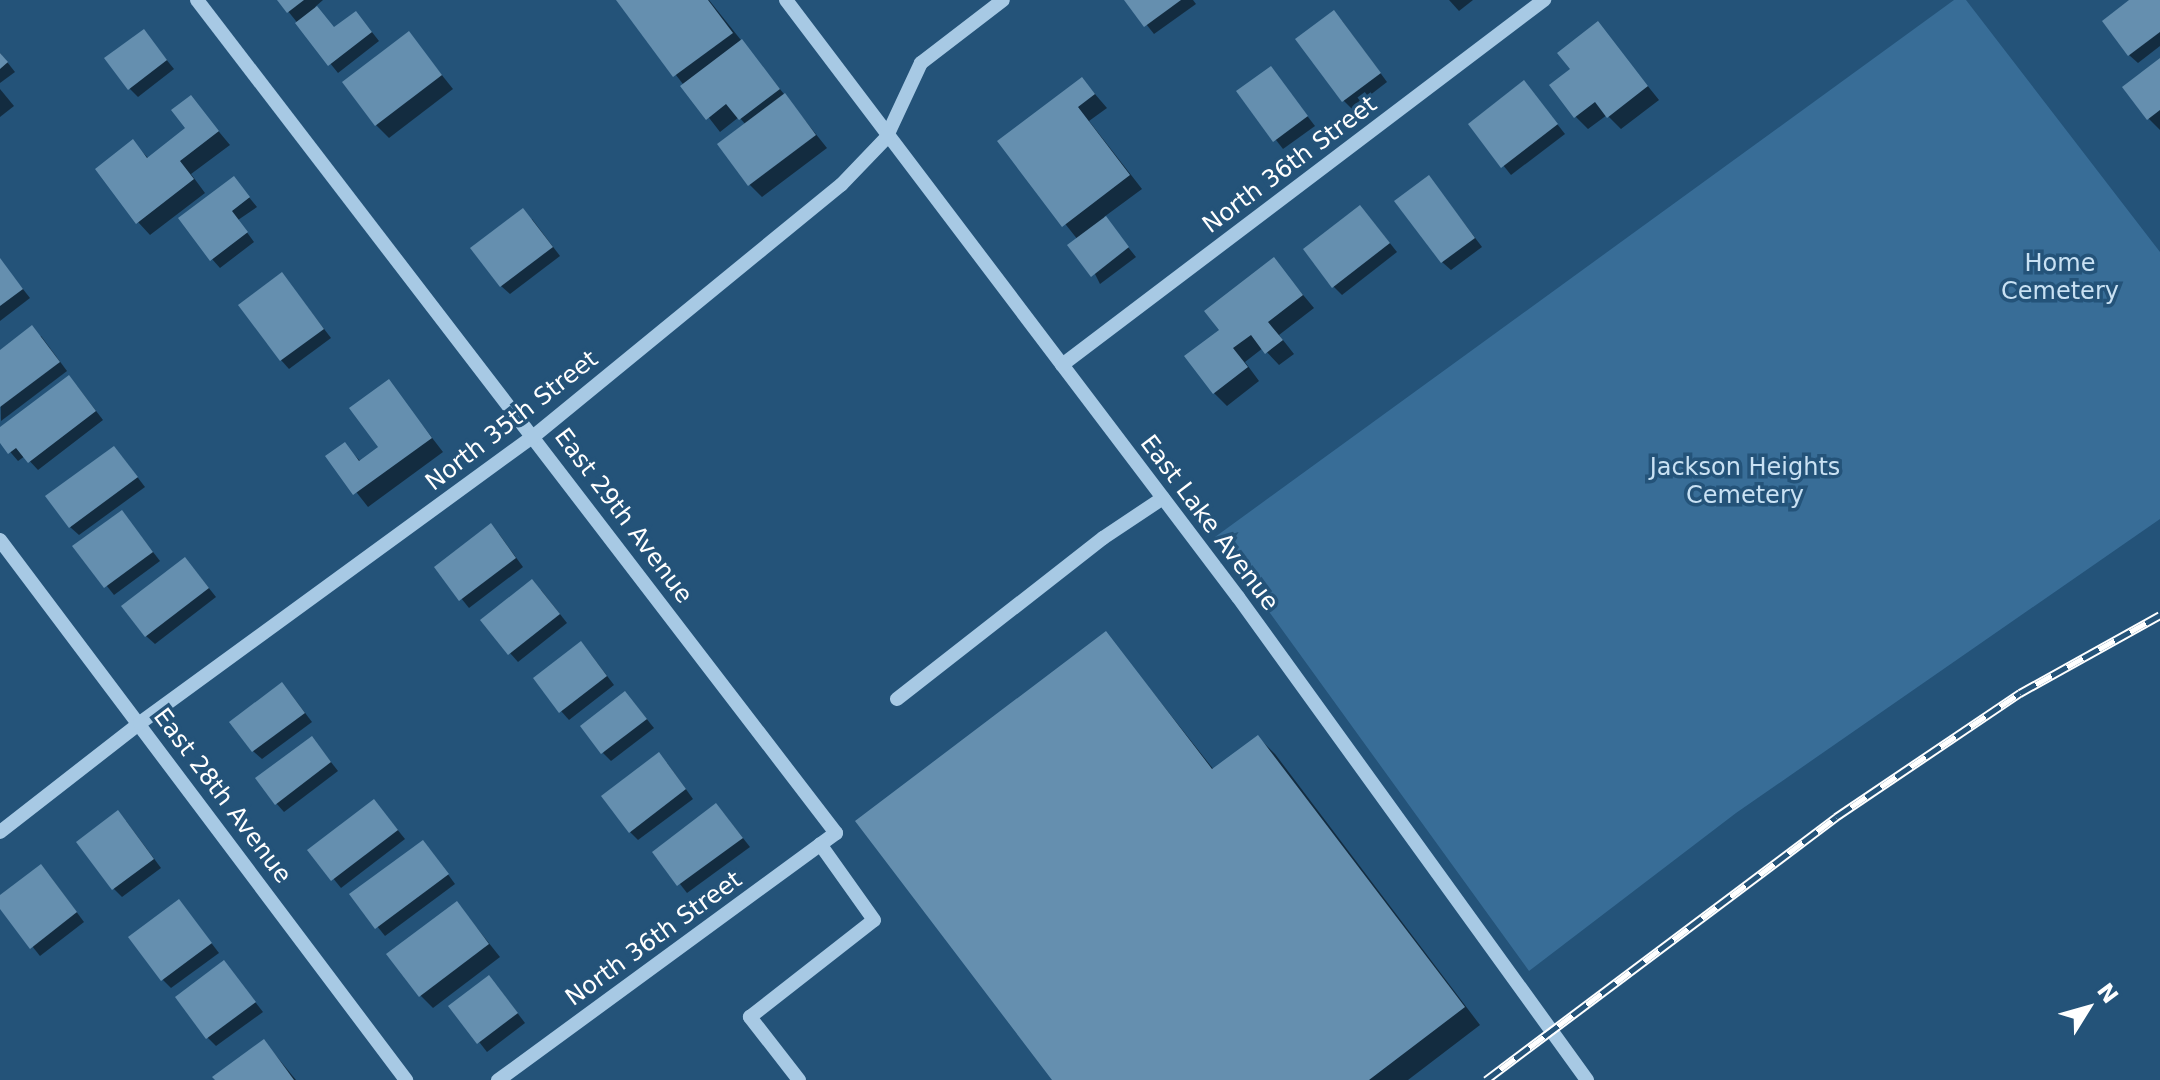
<!DOCTYPE html>
<style>
body{margin:0}
#map{position:relative;width:2160px;height:1080px;overflow:hidden;background:#245379;font-family:"DejaVu Sans",sans-serif}
div>[style]{position:absolute}
.green>*{inset:0;background:#386d97}
.shadow>*{inset:0;background:#0007}
.building>*{inset:0;background:#658faf}
.minor>*{height:14px;margin:-7px;padding:0 7px;transform-origin:7px;border-radius:7px;background:#a7c9e4}
.rail>*{height:9px;margin-top:-4.5px;transform-origin:0;background:repeating-linear-gradient(90deg,#245379 0 18px,#fff 0 36px);box-sizing:border-box;border-block:2px solid #fff}
span{translate:-50% -50%;white-space:nowrap;text-align:center;line-height:1.15;-webkit-text-stroke:7px #245379;paint-order:stroke}
.street-label{font-size:24px;color:#fff}
.park-label{font-size:24px;color:#c9e1f3}
.north{position:absolute;left:2048px;top:968px;width:80px;height:80px;-webkit-text-stroke:6px #245379;paint-order:stroke;rotate:53deg;font-size:22px;font-weight:700;line-height:32px;text-align:center;color:#fff}
.north::after{content:'';display:block;margin:auto;width:28px;height:36px;background:#fff;clip-path:polygon(50% 0,100% 100%,50% 72%,0 100%)}
</style>
<div id="map">
<div class="green">
<i style="clip-path:polygon(1954px 0,1966px 0,2160px 252px,2160px 519px,1736px 813px,1529px 971px,1215px 537px)"></i>
</div>
<div class="shadow">
<i style="clip-path:polygon(279px 0,323px 0,315px 7px,335px 29px,364px 22px,379px 41px,338px 73px)"></i>
<i style="clip-path:polygon(618px 0,709px 0,827px 148px,762px 197px,749px 184px,746px 125px,739px 117px,720px 132px)"></i>
<i style="clip-path:polygon(1127px 0,1193px 0,1196px 4px,1154px 34px)"></i>
<i style="clip-path:polygon(1449px 0,1473px 0,1459px 11px)"></i>
<i style="clip-path:polygon(2133px 0,2160px 0,2160px 46px,2138px 63px,2129px 55px)"></i>
<i style="clip-path:polygon(1342px 21px,1387px 82px,1352px 109px,1344px 101px)"></i>
<i style="clip-path:polygon(1598px 24px,1659px 100px,1621px 129px,1607px 115px,1588px 129px,1576px 117px,1572px 69px)"></i>
<i style="clip-path:polygon(144px 32px,174px 69px,138px 97px,129px 88px)"></i>
<i style="clip-path:polygon(409px 34px,453px 89px,389px 138px,376px 125px)"></i>
<i style="clip-path:polygon(0 53px,15px 72px,0 83px)"></i>
<i style="clip-path:polygon(2160px 60px,2160px 130px,2148px 118px)"></i>
<i style="clip-path:polygon(1271px 69px,1315px 126px,1283px 149px,1239px 92px)"></i>
<i style="clip-path:polygon(1082px 79px,1107px 108px,1089px 121px,1142px 189px,1104px 217px,1136px 257px,1100px 284px,1078px 240px,1000px 142px)"></i>
<i style="clip-path:polygon(0 89px,14px 106px,0 117px)"></i>
<i style="clip-path:polygon(1532px 92px,1565px 134px,1511px 175px,1470px 124px)"></i>
<i style="clip-path:polygon(190px 97px,230px 145px,191px 174px,205px 193px,150px 235px,138px 222px,133px 142px,149px 159px,188px 128px)"></i>
<i style="clip-path:polygon(1429px 177px,1482px 247px,1451px 270px,1442px 262px)"></i>
<i style="clip-path:polygon(234px 179px,257px 207px,238px 220px,254px 242px,220px 268px,212px 259px)"></i>
<i style="clip-path:polygon(1368px 216px,1397px 252px,1342px 295px,1333px 286px)"></i>
<i style="clip-path:polygon(532px 219px,560px 256px,510px 294px,501px 286px)"></i>
<i style="clip-path:polygon(0 260px,30px 298px,0 321px)"></i>
<i style="clip-path:polygon(1274px 260px,1314px 308px,1279px 335px,1294px 354px,1279px 365px,1263px 348px,1245px 362px,1259px 381px,1227px 406px,1214px 393px,1222px 330px)"></i>
<i style="clip-path:polygon(282px 274px,331px 338px,289px 369px,281px 360px)"></i>
<i style="clip-path:polygon(41px 336px,67px 371px,1px 421px,0 352px)"></i>
<i style="clip-path:polygon(389px 382px,443px 452px,368px 507px,328px 456px,344px 444px,361px 462px,381px 448px)"></i>
<i style="clip-path:polygon(77px 386px,103px 420px,38px 470px,25px 456px,18px 461px,0 440px,0 430px)"></i>
<i style="clip-path:polygon(122px 457px,145px 487px,79px 535px,70px 527px)"></i>
<i style="clip-path:polygon(122px 512px,160px 561px,114px 595px,75px 546px)"></i>
<i style="clip-path:polygon(499px 534px,523px 567px,469px 608px,436px 567px)"></i>
<i style="clip-path:polygon(193px 568px,216px 597px,155px 644px,146px 636px)"></i>
<i style="clip-path:polygon(541px 590px,567px 623px,518px 662px,510px 653px)"></i>
<i style="clip-path:polygon(1106px 633px,1214px 770px,1258px 737px,1275px 754px,1480px 1025px,1408px 1080px,1055px 1080px)"></i>
<i style="clip-path:polygon(589px 652px,614px 685px,569px 720px,561px 711px)"></i>
<i style="clip-path:polygon(290px 693px,312px 722px,262px 759px,253px 751px)"></i>
<i style="clip-path:polygon(633px 702px,654px 728px,611px 761px,603px 753px)"></i>
<i style="clip-path:polygon(312px 738px,338px 771px,284px 812px,276px 803px)"></i>
<i style="clip-path:polygon(667px 763px,693px 799px,638px 840px,630px 832px)"></i>
<i style="clip-path:polygon(374px 801px,405px 839px,341px 888px,310px 850px)"></i>
<i style="clip-path:polygon(724px 814px,750px 847px,687px 893px,655px 852px)"></i>
<i style="clip-path:polygon(126px 821px,161px 868px,122px 897px,114px 889px)"></i>
<i style="clip-path:polygon(431px 851px,455px 884px,385px 936px,352px 895px)"></i>
<i style="clip-path:polygon(49px 875px,84px 922px,40px 956px,0 906px,0 898px)"></i>
<i style="clip-path:polygon(179px 901px,219px 953px,171px 988px,163px 980px)"></i>
<i style="clip-path:polygon(457px 903px,500px 957px,433px 1008px,420px 995px)"></i>
<i style="clip-path:polygon(224px 962px,263px 1012px,216px 1046px,208px 1038px)"></i>
<i style="clip-path:polygon(497px 986px,525px 1023px,487px 1052px,451px 1006px)"></i>
<i style="clip-path:polygon(264px 1041px,296px 1080px,217px 1080px)"></i>
</div>
<div class="building">
<i style="clip-path:polygon(277px 0,304px 0,287px 13px)"></i>
<i style="clip-path:polygon(616px 0,708px 0,733px 33px,673px 77px)"></i>
<i style="clip-path:polygon(1124px 0,1181px 0,1144px 27px)"></i>
<i style="clip-path:polygon(2129px 0,2160px 0,2160px 32px,2128px 56px,2102px 21px)"></i>
<i style="clip-path:polygon(317px 6px,334px 27px,356px 11px,372px 32px,328px 66px,295px 23px)"></i>
<i style="clip-path:polygon(1334px 10px,1381px 73px,1342px 102px,1295px 39px)"></i>
<i style="clip-path:polygon(1598px 21px,1648px 86px,1607px 118px,1595px 102px,1574px 118px,1549px 85px,1570px 69px,1557px 53px)"></i>
<i style="clip-path:polygon(144px 29px,167px 60px,128px 90px,104px 58px)"></i>
<i style="clip-path:polygon(409px 31px,442px 75px,375px 126px,342px 82px)"></i>
<i style="clip-path:polygon(742px 39px,780px 89px,739px 120px,726px 104px,706px 120px,680px 86px)"></i>
<i style="clip-path:polygon(0 53px,8px 62px,0 69px)"></i>
<i style="clip-path:polygon(2160px 58px,2160px 110px,2147px 120px,2122px 87px)"></i>
<i style="clip-path:polygon(1271px 66px,1308px 116px,1273px 142px,1236px 91px)"></i>
<i style="clip-path:polygon(1082px 77px,1095px 94px,1078px 107px,1130px 175px,1062px 227px,997px 141px)"></i>
<i style="clip-path:polygon(1524px 80px,1558px 124px,1501px 168px,1468px 124px)"></i>
<i style="clip-path:polygon(785px 93px,816px 135px,748px 186px,717px 144px)"></i>
<i style="clip-path:polygon(191px 95px,219px 131px,180px 161px,194px 179px,136px 224px,95px 169px,133px 139px,147px 158px,185px 128px,171px 110px)"></i>
<i style="clip-path:polygon(1429px 175px,1475px 238px,1441px 263px,1394px 201px)"></i>
<i style="clip-path:polygon(234px 176px,250px 197px,232px 211px,248px 232px,210px 261px,178px 218px)"></i>
<i style="clip-path:polygon(1360px 205px,1390px 243px,1332px 288px,1303px 249px)"></i>
<i style="clip-path:polygon(523px 208px,553px 247px,500px 287px,470px 248px)"></i>
<i style="clip-path:polygon(1106px 216px,1129px 247px,1091px 277px,1067px 245px)"></i>
<i style="clip-path:polygon(1274px 257px,1303px 295px,1268px 322px,1283px 340px,1265px 354px,1251px 335px,1233px 348px,1248px 367px,1213px 394px,1184px 356px,1219px 330px,1204px 311px)"></i>
<i style="clip-path:polygon(0 258px,23px 289px,0 306px)"></i>
<i style="clip-path:polygon(282px 272px,324px 329px,280px 361px,238px 305px)"></i>
<i style="clip-path:polygon(32px 325px,60px 362px,0 407px,0 350px)"></i>
<i style="clip-path:polygon(69px 375px,96px 411px,28px 463px,16px 448px,8px 454px,0 443px,0 427px)"></i>
<i style="clip-path:polygon(389px 379px,432px 438px,353px 495px,325px 456px,345px 442px,359px 461px,378px 447px,349px 408px)"></i>
<i style="clip-path:polygon(114px 446px,138px 477px,69px 528px,45px 496px)"></i>
<i style="clip-path:polygon(122px 510px,153px 552px,104px 588px,72px 546px)"></i>
<i style="clip-path:polygon(491px 523px,516px 558px,459px 601px,434px 567px)"></i>
<i style="clip-path:polygon(185px 557px,209px 588px,145px 637px,121px 606px)"></i>
<i style="clip-path:polygon(532px 579px,560px 614px,508px 655px,480px 620px)"></i>
<i style="clip-path:polygon(1106px 631px,1212px 769px,1258px 735px,1465px 1007px,1369px 1080px,1052px 1080px,855px 821px)"></i>
<i style="clip-path:polygon(581px 641px,607px 676px,559px 713px,533px 678px)"></i>
<i style="clip-path:polygon(282px 682px,305px 713px,252px 752px,229px 722px)"></i>
<i style="clip-path:polygon(625px 691px,647px 719px,601px 754px,580px 726px)"></i>
<i style="clip-path:polygon(312px 736px,331px 762px,275px 805px,255px 778px)"></i>
<i style="clip-path:polygon(659px 752px,686px 789px,629px 833px,601px 796px)"></i>
<i style="clip-path:polygon(374px 799px,398px 830px,331px 881px,307px 850px)"></i>
<i style="clip-path:polygon(716px 803px,743px 838px,677px 886px,652px 852px)"></i>
<i style="clip-path:polygon(118px 810px,154px 859px,112px 890px,76px 842px)"></i>
<i style="clip-path:polygon(423px 840px,449px 874px,375px 929px,349px 894px)"></i>
<i style="clip-path:polygon(41px 864px,77px 912px,30px 949px,0 909px,0 895px)"></i>
<i style="clip-path:polygon(179px 899px,212px 943px,161px 981px,128px 937px)"></i>
<i style="clip-path:polygon(457px 901px,489px 944px,419px 997px,386px 954px)"></i>
<i style="clip-path:polygon(224px 960px,256px 1002px,206px 1039px,175px 997px)"></i>
<i style="clip-path:polygon(489px 975px,518px 1013px,477px 1044px,448px 1006px)"></i>
<i style="clip-path:polygon(264px 1039px,294px 1080px,215px 1080px,212px 1077px)"></i>
</div>
<div class="minor">
<i style="left:197px;top:0;width:1050px;rotate:52.51deg"></i>
<i style="left:836px;top:833px;width:419px;rotate:143.8deg"></i>
<i style="left:786px;top:0;width:749px;rotate:52.87deg"></i>
<i style="left:1238px;top:597px;width:596px;rotate:54.15deg"></i>
<i style="left:1062px;top:365px;width:605px;rotate:-37.14deg"></i>
<i style="left:0;top:540px;width:676px;rotate:53.06deg"></i>
<i style="left:897px;top:699px;width:261px;rotate:-38deg"></i>
<i style="left:1103px;top:538px;width:72px;rotate:-33.7deg"></i>
<i style="left:0;top:832px;width:177px;rotate:-37.9deg"></i>
<i style="left:140px;top:723px;width:487px;rotate:-36.1deg"></i>
<i style="left:534px;top:436px;width:397px;rotate:-39.3deg"></i>
<i style="left:841px;top:185px;width:65px;rotate:-46.2deg"></i>
<i style="left:886px;top:138px;width:83px;rotate:-65deg"></i>
<i style="left:921px;top:63px;width:103px;rotate:-37.5deg"></i>
<i style="left:799px;top:1080px;width:80px;rotate:-127.9deg"></i>
<i style="left:750px;top:1017px;width:157px;rotate:-38deg"></i>
<i style="left:874px;top:920px;width:93px;rotate:-125.4deg"></i>
</div>
<div class="rail">
<i style="left:1486px;top:1080px;width:438px;rotate:-36.9deg"></i>
<i style="left:1836px;top:817px;width:222px;rotate:-34deg"></i>
<i style="left:2020px;top:693px;width:160px;rotate:-29.1deg"></i>
</div>
<div class="street-label">
<span style="left:1290px;top:165px;rotate:-37deg">North 36th Street</span>
<span style="left:512px;top:421px;rotate:-38deg">North 35th Street</span>
<span style="left:623px;top:516px;rotate:53deg">East 29th Avenue</span>
<span style="left:1209px;top:523px;rotate:53deg">East Lake Avenue</span>
<span style="left:222px;top:796px;rotate:53deg">East 28th Avenue</span>
<span style="left:654px;top:939px;rotate:-36deg">North 36th Street</span>
</div>
<div class="park-label">
<span style="left:2060px;top:278px">Home<br>Cemetery</span>
<span style="left:1745px;top:482px">Jackson Heights<br>Cemetery</span>
</div>
<div class="north">N</div>
</div>
